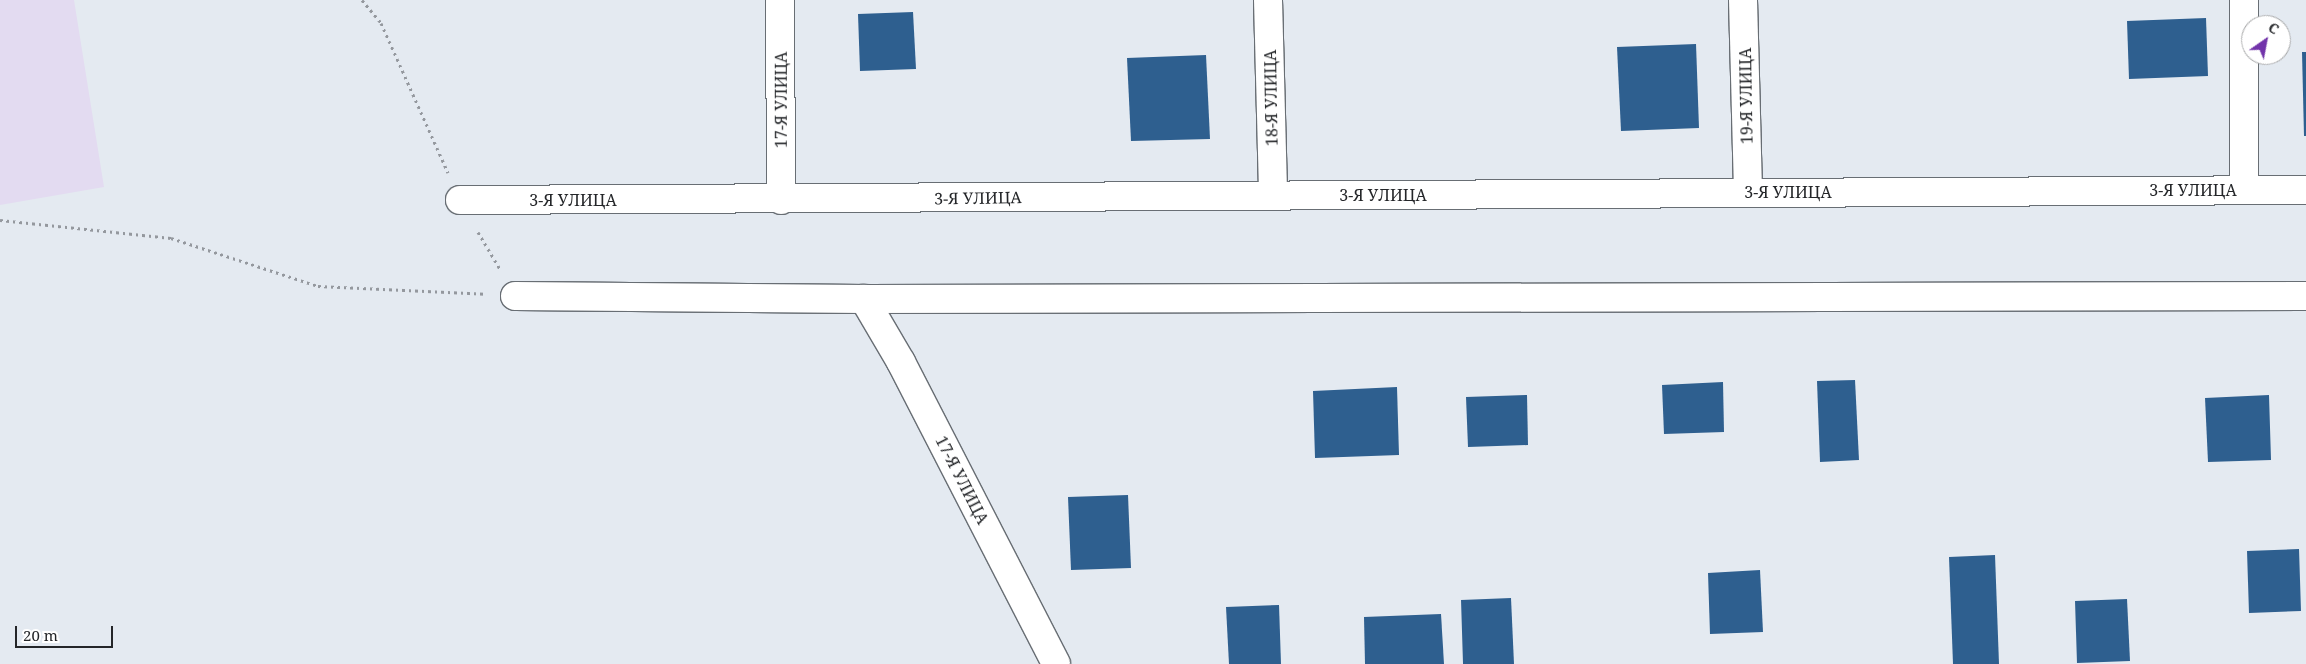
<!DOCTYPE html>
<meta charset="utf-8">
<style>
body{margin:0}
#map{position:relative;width:2306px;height:664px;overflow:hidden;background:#e4eaf1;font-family:"Noto Serif",serif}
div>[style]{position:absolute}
.industrial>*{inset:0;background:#e3dbf1}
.building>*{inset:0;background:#2e5f8f}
.path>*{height:3px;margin-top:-1.5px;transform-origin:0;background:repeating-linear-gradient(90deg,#94989e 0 2.5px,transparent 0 6.5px)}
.roads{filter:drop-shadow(1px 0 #686e74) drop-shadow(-1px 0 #686e74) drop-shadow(0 1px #686e74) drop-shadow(0 -1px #686e74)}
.street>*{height:28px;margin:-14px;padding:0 14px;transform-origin:14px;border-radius:14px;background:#fff}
span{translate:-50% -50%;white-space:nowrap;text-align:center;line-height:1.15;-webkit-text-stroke:5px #fff;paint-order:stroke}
.street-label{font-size:16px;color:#242629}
.north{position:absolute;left:2241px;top:15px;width:50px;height:50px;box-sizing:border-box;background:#fff;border:1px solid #a7a8a9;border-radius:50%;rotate:33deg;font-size:14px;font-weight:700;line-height:20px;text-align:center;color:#242629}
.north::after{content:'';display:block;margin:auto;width:18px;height:22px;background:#7234aa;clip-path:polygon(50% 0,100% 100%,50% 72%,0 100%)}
.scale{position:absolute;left:15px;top:626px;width:98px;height:22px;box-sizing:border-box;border:2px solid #242629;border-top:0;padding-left:6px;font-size:15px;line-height:18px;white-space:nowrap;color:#242629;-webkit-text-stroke:4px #fff;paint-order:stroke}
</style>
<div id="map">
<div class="industrial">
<i style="clip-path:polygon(0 0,74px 0,104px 187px,0 205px)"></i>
</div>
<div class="building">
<i style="clip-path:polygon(913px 12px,916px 69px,860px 71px,858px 14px)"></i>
<i style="clip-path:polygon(2206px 18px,2208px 76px,2129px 79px,2127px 21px)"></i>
<i style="clip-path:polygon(1696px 44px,1699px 128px,1621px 131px,1617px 47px)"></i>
<i style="clip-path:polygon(2302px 52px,2306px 52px,2306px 136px,2304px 136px)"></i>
<i style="clip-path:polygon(1206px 55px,1210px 139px,1131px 141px,1127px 58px)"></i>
<i style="clip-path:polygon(1855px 380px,1859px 460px,1820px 462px,1817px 381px)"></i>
<i style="clip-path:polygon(1723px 382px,1724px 432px,1664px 434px,1662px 385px)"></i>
<i style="clip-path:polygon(1397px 387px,1399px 455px,1315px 458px,1313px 391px)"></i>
<i style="clip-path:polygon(1527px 395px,1528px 445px,1468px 447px,1466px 397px)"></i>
<i style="clip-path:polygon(2269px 395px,2271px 460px,2208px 462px,2205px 398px)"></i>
<i style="clip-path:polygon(1128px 495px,1131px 568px,1071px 570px,1068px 497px)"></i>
<i style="clip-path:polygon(2299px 549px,2301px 611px,2249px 613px,2247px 551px)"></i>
<i style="clip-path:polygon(1995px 555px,1999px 664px,1953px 664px,1949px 557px)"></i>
<i style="clip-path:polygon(1760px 570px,1763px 632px,1710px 634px,1708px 573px)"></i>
<i style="clip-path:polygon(1511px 598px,1514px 664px,1463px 664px,1461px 600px)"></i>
<i style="clip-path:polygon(2127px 599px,2130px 661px,2077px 663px,2075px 601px)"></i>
<i style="clip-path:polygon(1279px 605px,1281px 664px,1229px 664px,1226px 607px)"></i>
<i style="clip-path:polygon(1441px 614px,1444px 664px,1365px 664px,1364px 617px)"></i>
</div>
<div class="path">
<i style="left:362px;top:0;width:30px;rotate:50deg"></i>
<i style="left:381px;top:23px;width:164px;rotate:65.9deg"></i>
<i style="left:0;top:220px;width:172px;rotate:6deg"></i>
<i style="left:171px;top:238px;width:155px;rotate:18.1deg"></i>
<i style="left:318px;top:286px;width:167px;rotate:2.7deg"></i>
<i style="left:478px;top:232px;width:43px;rotate:59.3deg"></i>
</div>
<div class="roads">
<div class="street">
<i style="left:780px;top:0;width:200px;rotate:89.7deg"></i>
<i style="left:1268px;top:0;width:195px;rotate:88.5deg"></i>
<i style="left:1743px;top:0;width:193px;rotate:88.5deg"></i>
<i style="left:2244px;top:0;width:189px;rotate:90deg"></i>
<i style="left:460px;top:200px;width:1846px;rotate:-0.31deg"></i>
<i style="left:515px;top:296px;width:349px;rotate:0.5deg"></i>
<i style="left:864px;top:299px;width:1442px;rotate:-0.12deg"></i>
<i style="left:864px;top:299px;width:73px;rotate:59.6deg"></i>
<i style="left:901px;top:362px;width:339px;rotate:62.8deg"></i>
</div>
</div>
<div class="street-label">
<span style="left:1746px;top:96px;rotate:-91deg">19-Я УЛИЦА</span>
<span style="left:1271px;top:98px;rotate:-91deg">18-Я УЛИЦА</span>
<span style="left:781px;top:100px;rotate:-90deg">17-Я УЛИЦА</span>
<span style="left:2193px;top:190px">3-Я УЛИЦА</span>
<span style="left:1788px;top:192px">3-Я УЛИЦА</span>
<span style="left:1383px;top:195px">3-Я УЛИЦА</span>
<span style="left:978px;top:198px;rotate:-1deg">3-Я УЛИЦА</span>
<span style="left:573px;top:200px">3-Я УЛИЦА</span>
<span style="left:962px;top:480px;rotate:63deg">17-Я УЛИЦА</span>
</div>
<div class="north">С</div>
<div class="scale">20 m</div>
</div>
